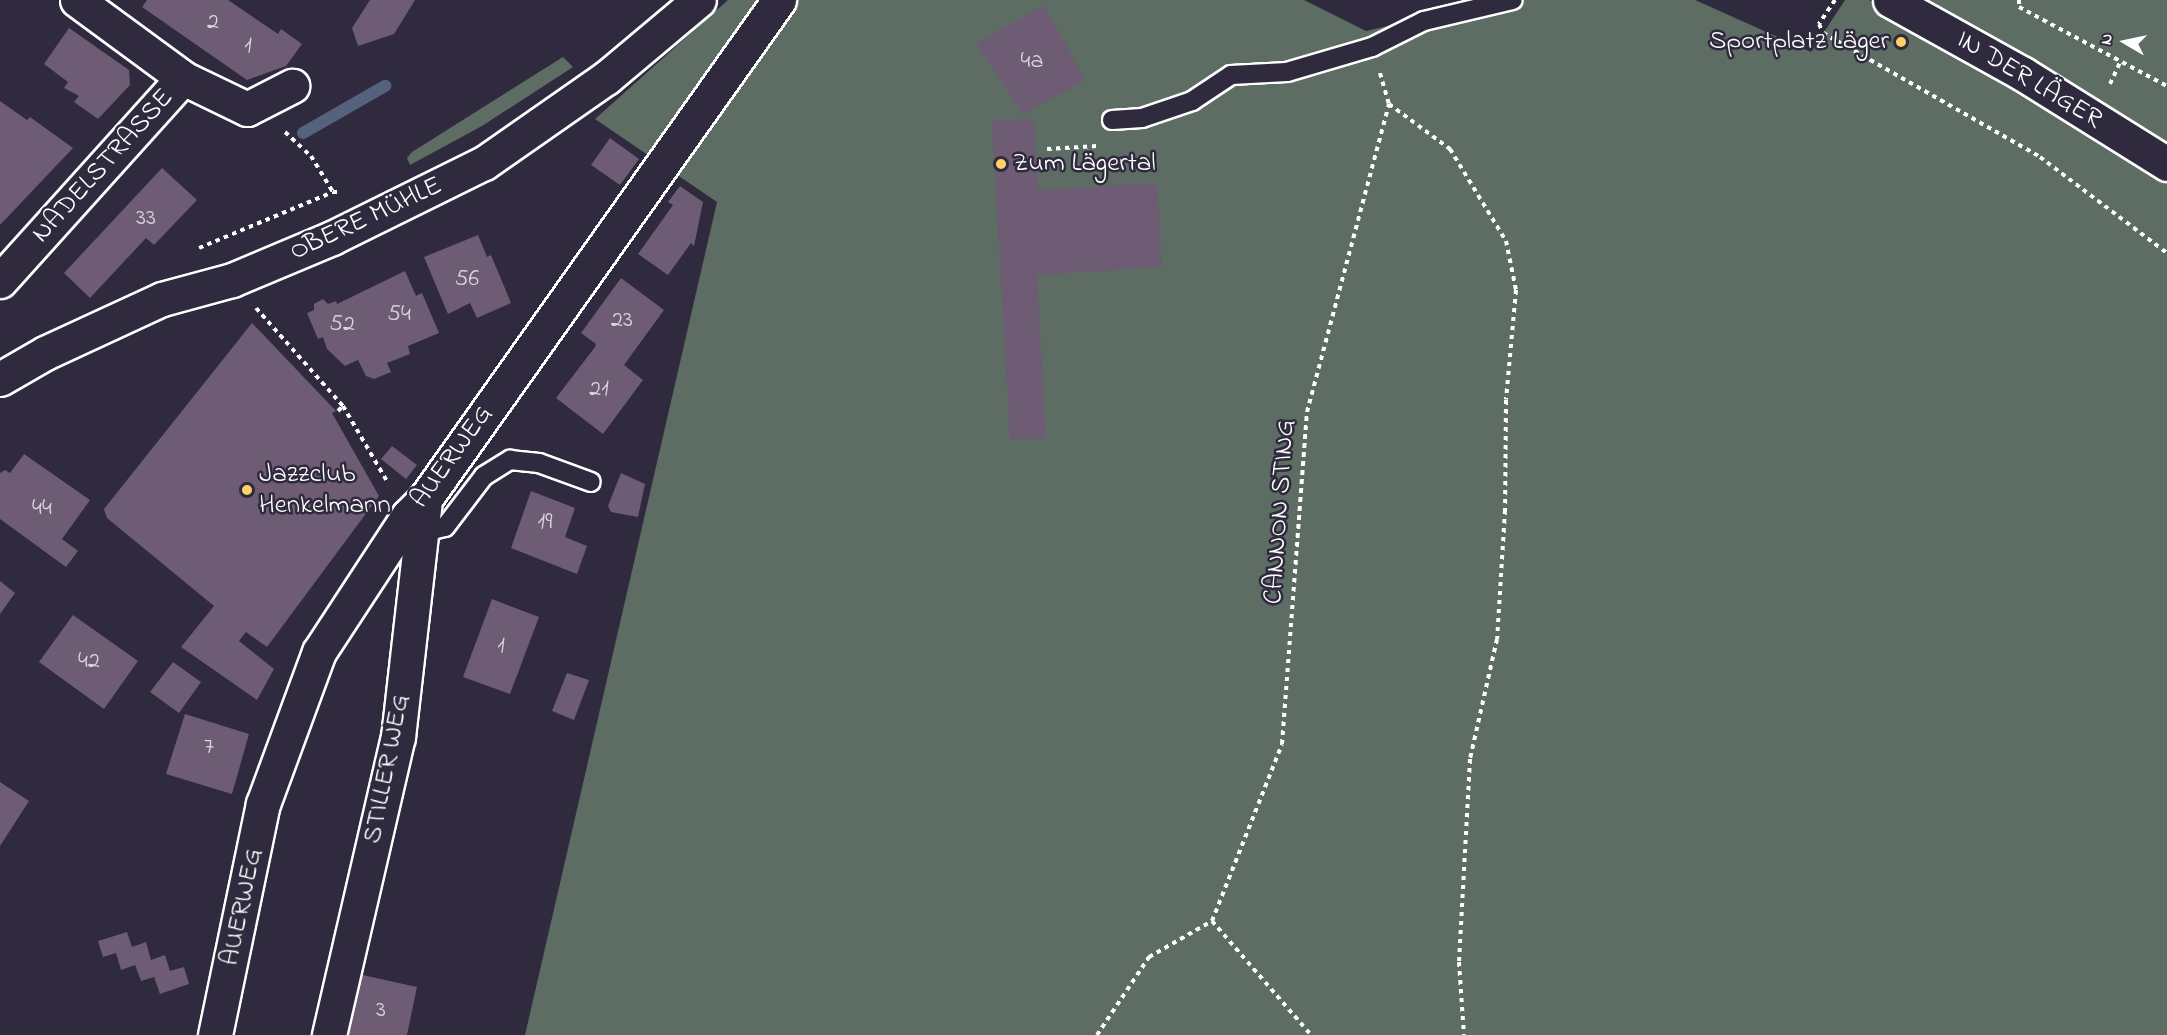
<!DOCTYPE html>
<meta charset="utf-8">
<style>
body{margin:0}
#map{position:relative;width:2167px;height:1035px;overflow:hidden;background:#2f2a3d;font-family:"Indie Flower",sans-serif}
div>[style]{position:absolute}
.green>*{inset:0;background:#5d6d64}
.stream>*{height:12px;margin:-6px;padding:0 6px;transform-origin:6px;border-radius:6px;background:#55627e}
.building>*{inset:0;background:#6e5b74}
.path>*{height:4px;margin-top:-2px;transform-origin:0;background:repeating-linear-gradient(90deg,#fff 0 4.5px,transparent 0 9px)}
.roads{filter:drop-shadow(2px 0 #fff) drop-shadow(-2px 0 #fff) drop-shadow(0 2px #fff) drop-shadow(0 -2px #fff)}
.service>*{height:18px;margin:-9px;padding:0 9px;transform-origin:9px;border-radius:9px;background:#2f2a3d}
.minor>*{height:33px;margin:-16.5px;padding:0 16.5px;transform-origin:16.5px;border-radius:16.5px;background:#2f2a3d}
.secondary>*{height:33px;margin:-16.5px;padding:0 16.5px;transform-origin:16.5px;border-radius:16.5px;background:#2f2a3d}
.dots>*{width:16px;height:16px;translate:-50% -50%;box-sizing:border-box;border:3px solid #2f2a3d;border-radius:50%}
span{translate:-50% -50%;white-space:nowrap;text-align:center;line-height:1.15;-webkit-text-stroke:5px #2f2a3d;paint-order:stroke}
.number-label{font-size:24px;color:#dbd6dc}
.number-label span{-webkit-text-stroke-width:0}
.poi-label{font-size:27px;color:#fff}
.right{translate:-100% -50%;text-align:right}
.left{translate:0 -50%;text-align:left}
.street-label{font-size:27px;color:#fff}
.north{position:absolute;left:2095px;top:12px;width:60px;height:60px;-webkit-text-stroke:4px #2f2a3d;paint-order:stroke;rotate:279deg;font-size:16px;font-weight:700;line-height:24px;text-align:center;color:#fff}
.north::after{content:'';display:block;margin:auto;width:21px;height:27px;background:#fff;clip-path:polygon(50% 0,100% 100%,50% 72%,0 100%)}
</style>
<div id="map">
<div class="green">
<i style="clip-path:polygon(728px 0,1304px 0,1366px 31px,1500px 0,1695px 0,1811px 52px,1845px 0,1869px 0,2167px 173px,2167px 1035px,525px 1035px,717px 202px,595px 119px)"></i>
<i style="clip-path:polygon(1913px 0,2167px 0,2167px 156px)"></i>
<i style="clip-path:polygon(563px 57px,573px 67px,482px 126px,410px 165px,407px 158px,412px 152px)"></i>
</div>
<div class="stream">
<i style="left:303px;top:133px;width:95px;rotate:-29.8deg"></i>
</div>
<div class="building">
<i style="clip-path:polygon(147px 0,228px 0,278px 34px,281px 29px,302px 44px,286px 66px,247px 80px,142px 7px)"></i>
<i style="clip-path:polygon(370px 0,415px 0,394px 34px,358px 46px,352px 28px)"></i>
<i style="clip-path:polygon(1044px 5px,1085px 80px,1023px 114px,976px 43px)"></i>
<i style="clip-path:polygon(69px 28px,129px 70px,130px 85px,98px 119px,74px 102px,79px 96px,64px 88px,68px 82px,44px 64px)"></i>
<i style="clip-path:polygon(0 101px,27px 120px,30px 117px,73px 148px,0 225px)"></i>
<i style="clip-path:polygon(1034px 119px,1038px 190px,1157px 183px,1162px 267px,1037px 275px,1046px 438px,1010px 440px,992px 121px)"></i>
<i style="clip-path:polygon(610px 138px,639px 159px,620px 185px,591px 165px)"></i>
<i style="clip-path:polygon(162px 168px,197px 200px,154px 245px,146px 238px,90px 298px,64px 273px)"></i>
<i style="clip-path:polygon(680px 186px,703px 202px,694px 246px,691px 243px,668px 275px,638px 254px,673px 205px,668px 202px)"></i>
<i style="clip-path:polygon(478px 235px,487px 257px,491px 255px,511px 303px,477px 318px,470px 303px,448px 314px,424px 257px)"></i>
<i style="clip-path:polygon(405px 271px,416px 296px,422px 293px,439px 333px,408px 346px,410px 354px,387px 363px,391px 372px,374px 379px,366px 376px,358px 360px,345px 366px,327px 349px,323px 337px,318px 339px,307px 313px,314px 310px,314px 304px,323px 299px,328px 304px,336px 301px,337px 304px)"></i>
<i style="clip-path:polygon(621px 278px,664px 310px,624px 365px,643px 380px,603px 434px,556px 398px,595px 347px,596px 344px,581px 333px)"></i>
<i style="clip-path:polygon(252px 323px,336px 411px,332px 413px,379px 496px,267px 647px,246px 632px,239px 641px,274px 669px,257px 700px,181px 647px,214px 606px,107px 518px,104px 509px)"></i>
<i style="clip-path:polygon(392px 446px,417px 465px,406px 479px,381px 459px)"></i>
<i style="clip-path:polygon(24px 454px,90px 500px,62px 539px,78px 551px,66px 567px,0 519px,0 473px,5px 470px,10px 473px)"></i>
<i style="clip-path:polygon(621px 473px,645px 484px,638px 517px,611px 512px,608px 506px)"></i>
<i style="clip-path:polygon(531px 491px,575px 508px,565px 537px,587px 546px,577px 574px,511px 548px)"></i>
<i style="clip-path:polygon(0 581px,15px 593px,0 614px)"></i>
<i style="clip-path:polygon(492px 599px,539px 617px,510px 694px,463px 677px)"></i>
<i style="clip-path:polygon(73px 615px,138px 661px,104px 709px,39px 662px)"></i>
<i style="clip-path:polygon(173px 662px,201px 682px,179px 713px,150px 692px)"></i>
<i style="clip-path:polygon(567px 673px,589px 680px,574px 720px,552px 711px)"></i>
<i style="clip-path:polygon(185px 714px,249px 734px,232px 794px,166px 774px)"></i>
<i style="clip-path:polygon(0 782px,29px 801px,0 846px)"></i>
<i style="clip-path:polygon(127px 932px,132px 947px,146px 942px,151px 960px,165px 955px,170px 971px,184px 967px,189px 984px,160px 994px,154px 977px,141px 981px,135px 965px,121px 970px,116px 953px,103px 957px,98px 941px)"></i>
<i style="clip-path:polygon(358px 974px,417px 987px,407px 1035px,345px 1035px)"></i>
</div>
<div class="path">
<i style="left:1835px;top:0;width:29px;rotate:124deg"></i>
<i style="left:1819px;top:24px;width:10px;rotate:66deg"></i>
<i style="left:1823px;top:33px;width:250px;rotate:29.7deg"></i>
<i style="left:2040px;top:157px;width:159px;rotate:37.1deg"></i>
<i style="left:2019px;top:0;width:7px;rotate:90deg"></i>
<i style="left:2019px;top:7px;width:168px;rotate:28.1deg"></i>
<i style="left:1380px;top:73px;width:32px;rotate:74deg"></i>
<i style="left:1389px;top:104px;width:76px;rotate:36.4deg"></i>
<i style="left:1450px;top:149px;width:108px;rotate:58.7deg"></i>
<i style="left:1506px;top:241px;width:50px;rotate:78.5deg"></i>
<i style="left:1516px;top:290px;width:110px;rotate:95.2deg"></i>
<i style="left:1506px;top:400px;width:110px;rotate:90.5deg"></i>
<i style="left:1505px;top:510px;width:129px;rotate:93.5deg"></i>
<i style="left:1497px;top:639px;width:123px;rotate:102.7deg"></i>
<i style="left:1470px;top:759px;width:203px;rotate:93.1deg"></i>
<i style="left:1459px;top:962px;width:73px;rotate:86.1deg"></i>
<i style="left:2110px;top:84px;width:26px;rotate:-65deg"></i>
<i style="left:285px;top:132px;width:35px;rotate:43deg"></i>
<i style="left:311px;top:156px;width:42px;rotate:58.6deg"></i>
<i style="left:1047px;top:149px;width:50px;rotate:-3.4deg"></i>
<i style="left:199px;top:248px;width:145px;rotate:-22.7deg"></i>
<i style="left:333px;top:192px;width:6px"></i>
<i style="left:256px;top:308px;width:131px;rotate:48.4deg"></i>
<i style="left:343px;top:406px;width:89px;rotate:59.7deg"></i>
<i style="left:338px;top:411px;width:7px;rotate:-45deg"></i>
<i style="left:1212px;top:921px;width:190px;rotate:-68.4deg"></i>
<i style="left:1282px;top:744px;width:333px;rotate:-85.7deg"></i>
<i style="left:1307px;top:412px;width:319px;rotate:-75.1deg"></i>
<i style="left:1097px;top:1035px;width:94px;rotate:-56.3deg"></i>
<i style="left:1149px;top:957px;width:73px;rotate:-29.7deg"></i>
<i style="left:1212px;top:921px;width:151px;rotate:49deg"></i>
</div>
<div class="roads">
<div class="service">
<i style="left:1112px;top:120px;width:30px;rotate:-4deg"></i>
<i style="left:1142px;top:118px;width:53px;rotate:-18.8deg"></i>
<i style="left:1192px;top:101px;width:47px;rotate:-33.7deg"></i>
<i style="left:1231px;top:75px;width:56px;rotate:-3.1deg"></i>
<i style="left:1287px;top:72px;width:89px;rotate:-16.4deg"></i>
<i style="left:1372px;top:47px;width:58px;rotate:-26.6deg"></i>
<i style="left:1424px;top:21px;width:91px;rotate:-13.3deg"></i>
<i style="left:422px;top:527px;width:14px;rotate:8deg"></i>
<i style="left:436px;top:529px;width:9px;rotate:-13deg"></i>
<i style="left:445px;top:527px;width:64px;rotate:-52.6deg"></i>
<i style="left:484px;top:476px;width:31px;rotate:-32deg"></i>
<i style="left:510px;top:460px;width:29px;rotate:6deg"></i>
<i style="left:539px;top:463px;width:55px;rotate:20.1deg"></i>
</div>
<div class="minor">
<i style="left:77px;top:0;width:132px;rotate:36.3deg"></i>
<i style="left:183px;top:78px;width:71px;rotate:25.8deg"></i>
<i style="left:247px;top:109px;width:51px;rotate:-27.1deg"></i>
<i style="left:0;top:281px;width:273px;rotate:-48deg"></i>
<i style="left:215px;top:1035px;width:236px;rotate:-78.3deg"></i>
<i style="left:263px;top:804px;width:162px;rotate:-69.8deg"></i>
<i style="left:319px;top:652px;width:163px;rotate:-56.8deg"></i>
<i style="left:408px;top:516px;width:24px;rotate:-45deg"></i>
<i style="left:425px;top:499px;width:612px;rotate:-54.65deg"></i>
<i style="left:329px;top:1035px;width:306px;rotate:-77deg"></i>
<i style="left:398px;top:737px;width:240px;rotate:-83.5deg"></i>
</div>
<div class="secondary">
<i style="left:1890px;top:0;width:152px;rotate:29.1deg"></i>
<i style="left:2023px;top:74px;width:170px;rotate:32deg"></i>
<i style="left:0;top:379px;width:52px;rotate:-30deg"></i>
<i style="left:45px;top:353px;width:129px;rotate:-24.8deg"></i>
<i style="left:162px;top:299px;width:73px;rotate:-15.2deg"></i>
<i style="left:232px;top:280px;width:108px;rotate:-22.8deg"></i>
<i style="left:332px;top:238px;width:169px;rotate:-26.3deg"></i>
<i style="left:484px;top:163px;width:149px;rotate:-34.9deg"></i>
<i style="left:606px;top:78px;width:121px;rotate:-40deg"></i>
</div>
</div>
<div class="dots">
<i style="left:1901px;top:42px;background:#ffd166"></i>
<i style="left:1001px;top:164px;background:#ffd166"></i>
<i style="left:247px;top:490px;background:#ffd166"></i>
</div>
<div class="number-label">
<span style="left:213px;top:23px">2</span>
<span style="left:248px;top:47px">1</span>
<span style="left:1032px;top:62px">4a</span>
<span style="left:146px;top:219px">33</span>
<span style="left:467px;top:280px">56</span>
<span style="left:399px;top:315px">54</span>
<span style="left:622px;top:321px">23</span>
<span style="left:342px;top:325px">52</span>
<span style="left:599px;top:390px">21</span>
<span style="left:42px;top:509px">44</span>
<span style="left:545px;top:523px">19</span>
<span style="left:501px;top:647px">1</span>
<span style="left:89px;top:662px">42</span>
<span style="left:209px;top:748px">7</span>
<span style="left:381px;top:1011px">3</span>
</div>
<div class="poi-label">
<span class="right" style="left:1889px;top:42px">Sportplatz Läger</span>
<span class="left" style="left:1013px;top:164px">Zum Lägertal</span>
<span class="left" style="left:259px;top:490px">Jazzclub<br>Henkelmann</span>
</div>
<div class="street-label">
<span style="left:2029px;top:80px;rotate:31deg">IN DER LÄGER</span>
<span style="left:103px;top:166px;rotate:-48deg">NADELSTRASSE</span>
<span style="left:366px;top:219px;rotate:-25deg">OBERE MÜHLE</span>
<span style="left:452px;top:457px;rotate:-54deg">AUERWEG</span>
<span style="left:1280px;top:512px;rotate:-86deg">CANNON STING</span>
<span style="left:387px;top:769px;rotate:-79deg">STILLER WEG</span>
<span style="left:242px;top:907px;rotate:-78deg">AUERWEG</span>
</div>
<div class="north">N</div>
</div>
